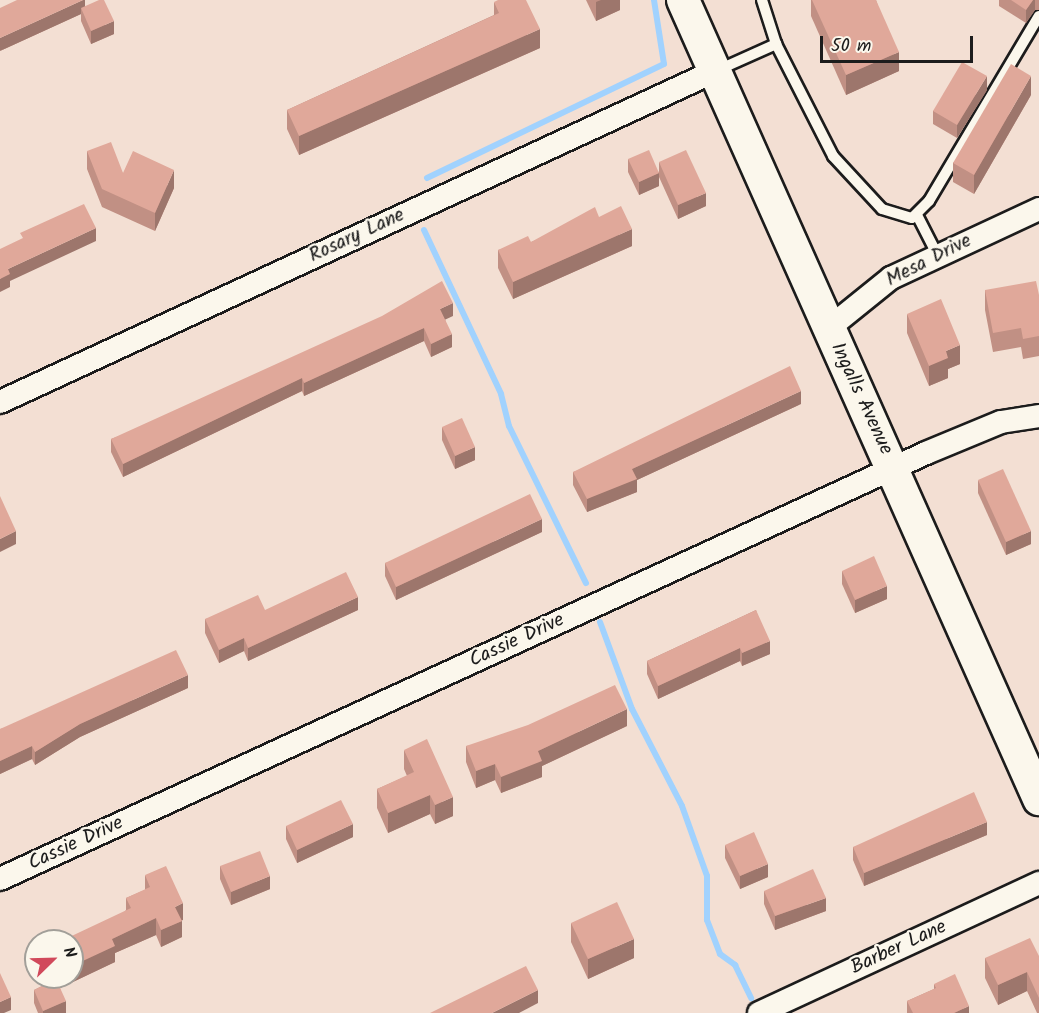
<!DOCTYPE html>
<style>
body{margin:0}
#map{position:relative;width:1039px;height:1013px;overflow:hidden;background:#f3dfd3;font-family:Kalam,sans-serif}
div>[style]{position:absolute}
.stream>*{height:6px;margin:-3px;padding:0 3px;transform-origin:3px;border-radius:3px;background:#a1d2fe}
.roads{filter:drop-shadow(2px 0 #1c1c1c) drop-shadow(-2px 0 #1c1c1c) drop-shadow(0 2px #1c1c1c) drop-shadow(0 -2px #1c1c1c)}
.lane>*{height:10px;margin:-5px;padding:0 5px;transform-origin:5px;border-radius:5px;background:#fbf7ec}
.street>*{height:22px;margin:-11px;padding:0 11px;transform-origin:11px;border-radius:11px;background:#fbf7ec}
.secondary>*{height:32px;margin:-16px;padding:0 16px;transform-origin:16px;border-radius:16px;background:#fbf7ec}
.wall>*{inset:0;background:#c19084}
.shaded-wall>*{inset:0;background:#9d766c}
.building>*{inset:0;background:#e0a89a}
span{translate:-50% -50%;white-space:nowrap;text-align:center;line-height:1.15;-webkit-text-stroke:4.5px #fbf7ec;paint-order:stroke}
.street-label{font-size:20px;color:#1c1c1c}
.north{position:absolute;left:24px;top:929px;width:60px;height:60px;box-sizing:border-box;background:#fbf7ec;border:2px solid #a29f99;border-radius:50%;rotate:67deg;font-size:16px;font-weight:700;line-height:24px;text-align:center;color:#1c1c1c}
.north::after{content:'';display:block;margin:auto;width:21px;height:27px;background:#d1495b;clip-path:polygon(50% 0,100% 100%,50% 72%,0 100%)}
.scale{position:absolute;left:820px;top:36px;width:153px;height:27px;box-sizing:border-box;border:3px solid #1c1c1c;border-top:0;padding-left:8px;font-size:18px;line-height:21px;white-space:nowrap;color:#1c1c1c;-webkit-text-stroke:4px #fbf7ec;paint-order:stroke}
</style>
<div id="map">
<div class="stream">
<i style="left:427px;top:178px;width:263px;rotate:-25.7deg"></i>
<i style="left:664px;top:64px;width:65px;rotate:-98.9deg"></i>
<i style="left:424px;top:230px;width:181px;rotate:64.8deg"></i>
<i style="left:501px;top:394px;width:33px;rotate:76deg"></i>
<i style="left:509px;top:426px;width:175px;rotate:63.9deg"></i>
<i style="left:600px;top:622px;width:93px;rotate:69.8deg"></i>
<i style="left:632px;top:709px;width:109px;rotate:62.7deg"></i>
<i style="left:682px;top:806px;width:74px;rotate:70.3deg"></i>
<i style="left:707px;top:876px;width:44px;rotate:90deg"></i>
<i style="left:707px;top:920px;width:36px;rotate:69deg"></i>
<i style="left:720px;top:954px;width:19px;rotate:36deg"></i>
<i style="left:735px;top:965px;width:37px;rotate:64deg"></i>
</div>
<div class="roads">
<div class="lane">
<i style="left:762px;top:0;width:46px;rotate:72.3deg"></i>
<i style="left:718px;top:70px;width:64px;rotate:-24.1deg"></i>
<i style="left:776px;top:44px;width:126px;rotate:63deg"></i>
<i style="left:833px;top:156px;width:72px;rotate:47.2deg"></i>
<i style="left:882px;top:209px;width:31px;rotate:17deg"></i>
<i style="left:912px;top:218px;width:24px;rotate:-45deg"></i>
<i style="left:929px;top:201px;width:215px;rotate:-59.3deg"></i>
<i style="left:917px;top:215px;width:44px;rotate:62.9deg"></i>
</div>
<div class="street">
<i style="left:829px;top:328px;width:80px;rotate:-38.9deg"></i>
<i style="left:891px;top:278px;width:163px;rotate:-25deg"></i>
<i style="left:0;top:402px;width:788px;rotate:-24.84deg"></i>
<i style="left:0;top:879px;width:1019px;rotate:-24.7deg"></i>
<i style="left:926px;top:453px;width:81px;rotate:-22.5deg"></i>
<i style="left:1001px;top:422px;width:38px;rotate:-9deg"></i>
<i style="left:759px;top:1013px;width:309px;rotate:-24.9deg"></i>
</div>
<div class="secondary">
<i style="left:683px;top:0;width:875px;rotate:65.98deg"></i>
</div>
</div>
<div class="wall">
<i style="clip-path:polygon(85px 0,85px 6px,114px 34px,91px 44px,81px 21px,81px 14px,0 51px)"></i>
<i style="clip-path:polygon(586px 0,620px 0,620px 10px,596px 21px)"></i>
<i style="clip-path:polygon(811px 0,876px 0,899px 71px,846px 95px,811px 16px)"></i>
<i style="clip-path:polygon(999px 0,1039px 0,1039px 10px,1035px 10px,1026px 23px,999px 6px)"></i>
<i style="clip-path:polygon(494px 2px,540px 48px,299px 155px,287px 129px,287px 110px,494px 15px)"></i>
<i style="clip-path:polygon(987px 90px,957px 138px,933px 124px,933px 111px)"></i>
<i style="clip-path:polygon(1031px 95px,974px 194px,953px 182px,953px 163px)"></i>
<i style="clip-path:polygon(87px 151px,123px 173px,174px 188px,155px 231px,102px 207px,87px 169px)"></i>
<i style="clip-path:polygon(628px 159px,659px 172px,659px 162px,706px 206px,678px 219px,659px 177px,659px 186px,639px 195px,628px 172px)"></i>
<i style="clip-path:polygon(599px 217px,632px 246px,513px 299px,498px 268px,498px 250px,531px 242px)"></i>
<i style="clip-path:polygon(985px 290px,1039px 295px,1039px 356px,1023px 359px,1021px 347px,993px 352px,985px 310px)"></i>
<i style="clip-path:polygon(907px 314px,960px 364px,948px 369px,948px 378px,929px 386px,907px 333px)"></i>
<i style="clip-path:polygon(453px 316px,445px 319px,452px 347px,431px 357px,424px 341px,304px 396px,302px 391px,123px 477px,111px 452px,111px 439px)"></i>
<i style="clip-path:polygon(801px 404px,637px 480px,637px 492px,587px 512px,573px 485px,573px 472px)"></i>
<i style="clip-path:polygon(442px 427px,475px 460px,455px 469px,442px 440px)"></i>
<i style="clip-path:polygon(978px 480px,1031px 544px,1006px 555px,978px 493px)"></i>
<i style="clip-path:polygon(542px 532px,396px 600px,385px 576px,385px 563px)"></i>
<i style="clip-path:polygon(842px 571px,887px 599px,855px 613px,842px 584px)"></i>
<i style="clip-path:polygon(265px 610px,358px 610px,248px 661px,244px 651px,219px 663px,205px 633px,205px 619px)"></i>
<i style="clip-path:polygon(756px 610px,770px 654px,742px 666px,740px 661px,658px 699px,647px 674px,647px 661px)"></i>
<i style="clip-path:polygon(188px 688px,80px 737px,35px 765px,32px 759px,0 774px,0 729px)"></i>
<i style="clip-path:polygon(627px 726px,542px 766px,542px 777px,501px 793px,495px 780px,476px 788px,466px 762px,466px 746px)"></i>
<i style="clip-path:polygon(404px 750px,453px 816px,435px 824px,430px 814px,388px 833px,377px 808px,377px 789px,407px 776px,404px 769px)"></i>
<i style="clip-path:polygon(286px 826px,353px 837px,297px 863px,286px 839px)"></i>
<i style="clip-path:polygon(987px 835px,864px 886px,853px 860px,853px 847px)"></i>
<i style="clip-path:polygon(725px 845px,768px 877px,740px 889px,725px 858px)"></i>
<i style="clip-path:polygon(220px 866px,270px 889px,231px 905px,220px 879px)"></i>
<i style="clip-path:polygon(145px 875px,183px 920px,182px 920px,182px 937px,161px 947px,156px 935px,115px 953px,115px 962px,60px 988px,66px 1013px,38px 1013px,34px 1003px,34px 990px,48px 983px,45px 977px,72px 977px,126px 910px,126px 898px,145px 890px)"></i>
<i style="clip-path:polygon(764px 891px,826px 911px,775px 930px,764px 904px)"></i>
<i style="clip-path:polygon(571px 923px,634px 958px,588px 979px,571px 942px)"></i>
<i style="clip-path:polygon(1039px 956px,1039px 1013px,1037px 1013px,1027px 991px,998px 1005px,985px 978px,985px 958px)"></i>
<i style="clip-path:polygon(934px 984px,969px 1013px,907px 1013px,907px 1001px,934px 989px)"></i>
</div>
<div class="shaded-wall">
<i style="clip-path:polygon(83px 0,85px 0,85px 12px,81px 8px,81px 14px,0 51px,0 38px)"></i>
<i style="clip-path:polygon(601px 0,620px 0,620px 10px,596px 21px,596px 2px)"></i>
<i style="clip-path:polygon(1033px 0,1035px 0,1035px 10px,1026px 23px,1026px 10px)"></i>
<i style="clip-path:polygon(114px 21px,114px 34px,91px 44px,91px 31px)"></i>
<i style="clip-path:polygon(540px 29px,540px 48px,299px 155px,299px 136px)"></i>
<i style="clip-path:polygon(899px 52px,899px 71px,846px 95px,846px 75px)"></i>
<i style="clip-path:polygon(987px 76px,987px 90px,957px 138px,957px 125px)"></i>
<i style="clip-path:polygon(1031px 76px,1031px 95px,974px 194px,974px 175px)"></i>
<i style="clip-path:polygon(174px 170px,174px 188px,155px 231px,155px 213px)"></i>
<i style="clip-path:polygon(659px 173px,659px 186px,639px 195px,639px 182px)"></i>
<i style="clip-path:polygon(706px 193px,706px 206px,678px 219px,678px 205px)"></i>
<i style="clip-path:polygon(96px 228px,96px 241px,10px 281px,10px 287px,0 292px,0 279px,8px 269px)"></i>
<i style="clip-path:polygon(632px 229px,632px 246px,513px 299px,513px 282px)"></i>
<i style="clip-path:polygon(453px 303px,453px 316px,440px 322px,440px 309px)"></i>
<i style="clip-path:polygon(424px 328px,424px 341px,304px 396px,304px 383px)"></i>
<i style="clip-path:polygon(452px 334px,452px 347px,431px 357px,431px 344px)"></i>
<i style="clip-path:polygon(960px 345px,960px 364px,948px 369px,948px 378px,929px 386px,929px 366px,946px 351px)"></i>
<i style="clip-path:polygon(302px 378px,302px 391px,123px 477px,123px 464px)"></i>
<i style="clip-path:polygon(801px 391px,801px 404px,637px 480px,637px 492px,587px 512px,587px 499px,632px 469px)"></i>
<i style="clip-path:polygon(475px 447px,475px 460px,455px 469px,455px 456px)"></i>
<i style="clip-path:polygon(542px 519px,542px 532px,396px 600px,396px 587px)"></i>
<i style="clip-path:polygon(16px 531px,16px 544px,0 552px,0 539px)"></i>
<i style="clip-path:polygon(1031px 531px,1031px 544px,1006px 555px,1006px 542px)"></i>
<i style="clip-path:polygon(887px 586px,887px 599px,855px 613px,855px 600px)"></i>
<i style="clip-path:polygon(358px 597px,358px 610px,248px 661px,248px 648px)"></i>
<i style="clip-path:polygon(244px 638px,244px 651px,219px 663px,219px 650px)"></i>
<i style="clip-path:polygon(770px 641px,770px 654px,742px 666px,742px 653px)"></i>
<i style="clip-path:polygon(740px 648px,740px 661px,658px 699px,658px 686px)"></i>
<i style="clip-path:polygon(188px 675px,188px 688px,80px 737px,35px 765px,35px 752px,80px 724px)"></i>
<i style="clip-path:polygon(627px 709px,627px 726px,542px 766px,542px 777px,501px 793px,501px 777px,538px 751px)"></i>
<i style="clip-path:polygon(32px 746px,32px 759px,0 774px,0 761px)"></i>
<i style="clip-path:polygon(495px 764px,495px 780px,476px 788px,476px 771px)"></i>
<i style="clip-path:polygon(430px 795px,430px 814px,388px 833px,388px 813px)"></i>
<i style="clip-path:polygon(453px 797px,453px 816px,435px 824px,435px 805px)"></i>
<i style="clip-path:polygon(987px 822px,987px 835px,864px 886px,864px 873px)"></i>
<i style="clip-path:polygon(353px 824px,353px 837px,297px 863px,297px 850px)"></i>
<i style="clip-path:polygon(768px 864px,768px 877px,740px 889px,740px 876px)"></i>
<i style="clip-path:polygon(270px 876px,270px 889px,231px 905px,231px 892px)"></i>
<i style="clip-path:polygon(826px 898px,826px 911px,775px 930px,775px 916px)"></i>
<i style="clip-path:polygon(183px 903px,183px 920px,175px 923px,175px 907px)"></i>
<i style="clip-path:polygon(156px 918px,156px 935px,115px 953px,115px 962px,52px 992px,52px 977px,72px 977px,72px 966px,112px 939px)"></i>
<i style="clip-path:polygon(182px 921px,182px 937px,161px 947px,161px 930px)"></i>
<i style="clip-path:polygon(634px 939px,634px 958px,588px 979px,588px 959px)"></i>
<i style="clip-path:polygon(1027px 972px,1027px 991px,998px 1005px,998px 985px)"></i>
<i style="clip-path:polygon(538px 990px,538px 1003px,519px 1013px,492px 1013px)"></i>
<i style="clip-path:polygon(11px 997px,11px 1010px,4px 1013px,0 1013px,0 1002px)"></i>
<i style="clip-path:polygon(66px 1001px,66px 1013px,43px 1013px,43px 1011px)"></i>
<i style="clip-path:polygon(969px 1006px,969px 1013px,954px 1013px)"></i>
</div>
<div class="building">
<i style="clip-path:polygon(17px 0,83px 0,0 38px,0 8px)"></i>
<i style="clip-path:polygon(99px 0,104px 0,114px 21px,91px 31px,81px 8px)"></i>
<i style="clip-path:polygon(498px 0,526px 0,540px 29px,299px 136px,287px 110px,499px 13px,494px 2px)"></i>
<i style="clip-path:polygon(812px 0,876px 0,899px 52px,846px 75px)"></i>
<i style="clip-path:polygon(1011px 0,1033px 0,1026px 10px)"></i>
<i style="clip-path:polygon(962px 62px,987px 76px,957px 125px,933px 111px)"></i>
<i style="clip-path:polygon(1011px 64px,1031px 76px,974px 175px,953px 163px)"></i>
<i style="clip-path:polygon(111px 142px,123px 173px,133px 151px,174px 170px,155px 213px,102px 189px,87px 151px)"></i>
<i style="clip-path:polygon(649px 150px,659px 173px,639px 182px,628px 159px)"></i>
<i style="clip-path:polygon(686px 150px,706px 193px,678px 205px,659px 162px)"></i>
<i style="clip-path:polygon(84px 204px,96px 228px,8px 269px,10px 274px,0 279px,0 249px,23px 238px,20px 233px)"></i>
<i style="clip-path:polygon(621px 206px,632px 229px,513px 282px,498px 250px,528px 236px,531px 242px,595px 207px,599px 217px)"></i>
<i style="clip-path:polygon(442px 281px,453px 303px,440px 309px,452px 334px,431px 344px,424px 328px,304px 383px,302px 378px,123px 464px,111px 439px,382px 316px)"></i>
<i style="clip-path:polygon(1036px 281px,1039px 295px,1039px 336px,1023px 339px,1021px 328px,993px 333px,985px 290px)"></i>
<i style="clip-path:polygon(941px 299px,960px 345px,946px 351px,948px 358px,929px 366px,907px 314px)"></i>
<i style="clip-path:polygon(790px 366px,801px 391px,632px 469px,637px 479px,587px 499px,573px 472px)"></i>
<i style="clip-path:polygon(462px 418px,475px 447px,455px 456px,442px 427px)"></i>
<i style="clip-path:polygon(1003px 469px,1031px 531px,1006px 542px,978px 480px)"></i>
<i style="clip-path:polygon(530px 494px,542px 519px,396px 587px,385px 563px)"></i>
<i style="clip-path:polygon(0 496px,16px 531px,0 539px)"></i>
<i style="clip-path:polygon(874px 556px,887px 586px,855px 600px,842px 571px)"></i>
<i style="clip-path:polygon(346px 572px,358px 597px,248px 648px,244px 638px,219px 650px,205px 619px,258px 595px,265px 610px)"></i>
<i style="clip-path:polygon(756px 610px,770px 641px,742px 653px,740px 648px,658px 686px,647px 661px)"></i>
<i style="clip-path:polygon(176px 650px,188px 675px,80px 724px,35px 752px,32px 746px,0 761px,0 729px)"></i>
<i style="clip-path:polygon(615px 685px,627px 709px,538px 751px,542px 761px,501px 777px,495px 764px,476px 771px,466px 746px,528px 725px)"></i>
<i style="clip-path:polygon(427px 739px,453px 797px,435px 805px,430px 795px,388px 813px,377px 789px,414px 772px,404px 750px)"></i>
<i style="clip-path:polygon(974px 792px,987px 822px,864px 873px,853px 847px)"></i>
<i style="clip-path:polygon(341px 800px,353px 824px,297px 850px,286px 826px)"></i>
<i style="clip-path:polygon(754px 832px,768px 864px,740px 876px,725px 845px)"></i>
<i style="clip-path:polygon(260px 851px,270px 876px,231px 892px,220px 866px)"></i>
<i style="clip-path:polygon(166px 866px,183px 903px,175px 907px,182px 921px,161px 930px,156px 918px,112px 939px,115px 946px,72px 966px,72px 941px,61px 941px,131px 908px,126px 898px,150px 887px,145px 875px)"></i>
<i style="clip-path:polygon(813px 869px,826px 898px,775px 916px,764px 891px)"></i>
<i style="clip-path:polygon(617px 902px,634px 939px,588px 959px,571px 923px)"></i>
<i style="clip-path:polygon(1030px 938px,1039px 956px,1039px 998px,1027px 972px,998px 985px,985px 958px)"></i>
<i style="clip-path:polygon(526px 966px,538px 990px,492px 1013px,430px 1013px)"></i>
<i style="clip-path:polygon(0 973px,11px 997px,0 1002px)"></i>
<i style="clip-path:polygon(955px 974px,969px 1006px,954px 1013px,913px 1013px,907px 1001px,936px 988px,934px 984px)"></i>
<i style="clip-path:polygon(56px 979px,66px 1001px,43px 1011px,34px 990px)"></i>
</div>
<div class="street-label">
<span style="left:357px;top:236px;rotate:-25deg">Rosary Lane</span>
<span style="left:929px;top:261px;rotate:-27deg">Mesa Drive</span>
<span style="left:861px;top:399px;rotate:65deg">Ingalls Avenue</span>
<span style="left:517px;top:641px;rotate:-25deg">Cassie Drive</span>
<span style="left:76px;top:844px;rotate:-25deg">Cassie Drive</span>
<span style="left:899px;top:948px;rotate:-25deg">Barber Lane</span>
</div>
<div class="north">N</div>
<div class="scale">50 m</div>
</div>
